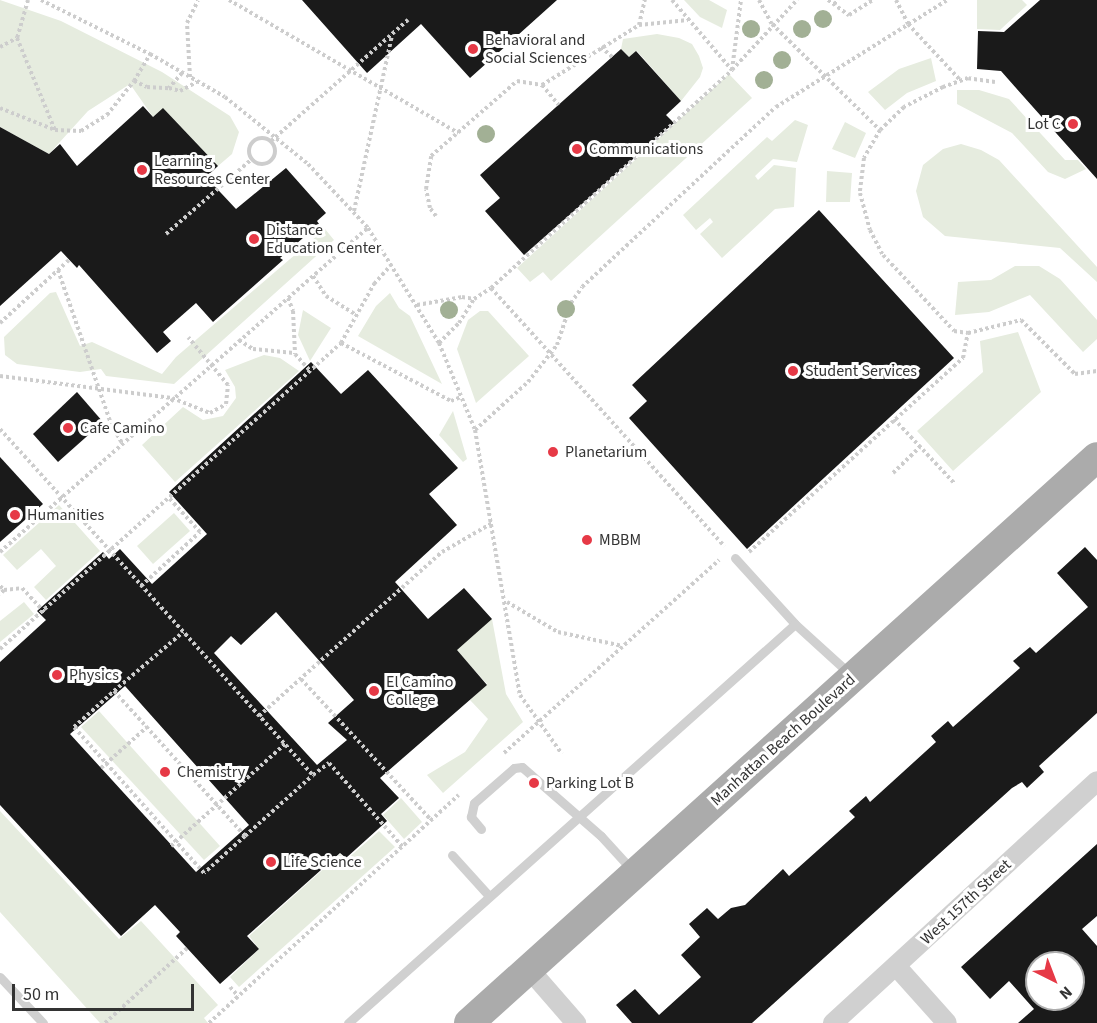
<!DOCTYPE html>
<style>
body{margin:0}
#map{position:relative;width:1097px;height:1023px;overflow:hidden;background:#fff;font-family:"Source Sans 3",sans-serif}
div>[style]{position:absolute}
.green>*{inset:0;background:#e6ecdf}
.building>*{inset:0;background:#1a1a1a}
.path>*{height:4px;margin-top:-2px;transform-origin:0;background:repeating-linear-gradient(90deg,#cdcdcd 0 3px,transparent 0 6px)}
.path>.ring{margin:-2px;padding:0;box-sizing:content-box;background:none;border:4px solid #cdcdcd;border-radius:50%}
.lane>*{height:9px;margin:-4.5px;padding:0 4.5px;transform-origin:4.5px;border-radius:4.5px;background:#d0d0d0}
.street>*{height:20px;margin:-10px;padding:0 10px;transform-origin:10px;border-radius:10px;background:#d0d0d0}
.primary>*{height:30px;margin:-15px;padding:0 15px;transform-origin:15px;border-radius:15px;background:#ababab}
.trees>*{width:18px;height:18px;margin:-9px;border-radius:50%;background:#a2b095}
.dots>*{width:16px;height:16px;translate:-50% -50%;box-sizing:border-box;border:3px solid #fff;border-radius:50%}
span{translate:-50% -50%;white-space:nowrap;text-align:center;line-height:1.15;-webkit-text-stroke:6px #fff;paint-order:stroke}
.poi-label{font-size:16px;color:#333}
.left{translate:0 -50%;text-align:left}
.right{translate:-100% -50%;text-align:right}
.street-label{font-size:16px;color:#333}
.north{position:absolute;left:1025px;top:951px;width:60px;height:60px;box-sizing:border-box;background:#fff;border:2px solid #adadad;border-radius:50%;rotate:138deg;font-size:16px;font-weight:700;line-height:24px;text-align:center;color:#333}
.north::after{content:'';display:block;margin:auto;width:21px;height:27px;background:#e63946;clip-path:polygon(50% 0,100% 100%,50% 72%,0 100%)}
.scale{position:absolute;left:12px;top:984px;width:182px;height:27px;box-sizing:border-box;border:3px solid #333;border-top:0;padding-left:8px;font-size:18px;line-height:21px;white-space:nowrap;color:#333;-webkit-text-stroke:4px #fff;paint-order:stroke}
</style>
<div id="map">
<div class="green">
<i style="clip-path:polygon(0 0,61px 21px,162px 72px,230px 116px,239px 132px,232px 154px,218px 166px,163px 109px,153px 117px,130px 84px,88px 111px,49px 154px,0 127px)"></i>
<i style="clip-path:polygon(684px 0,709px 0,727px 10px,722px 28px,700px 17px)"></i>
<i style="clip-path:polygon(977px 0,1022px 0,1027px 5px,1000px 30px,977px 29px)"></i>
<i style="clip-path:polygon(657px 34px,679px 38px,692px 44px,699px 56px,703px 68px,700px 77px,681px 101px,637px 51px,629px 57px,621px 49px,623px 39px)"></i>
<i style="clip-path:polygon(931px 58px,936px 81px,907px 93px,885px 110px,868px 92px,899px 69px)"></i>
<i style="clip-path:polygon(729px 74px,752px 98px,551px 281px,543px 272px,530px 282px,517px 268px)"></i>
<i style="clip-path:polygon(957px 90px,979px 90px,1009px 99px,1065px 160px,1078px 160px,1086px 169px,1065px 179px,1048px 172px,1012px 133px,957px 104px)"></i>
<i style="clip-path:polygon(795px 120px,808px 125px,797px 162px,773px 159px,755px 176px,758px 180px,774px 165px,796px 168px,794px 207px,775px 209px,722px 258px,700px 234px,713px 222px,710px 218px,696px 230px,683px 215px,767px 137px,772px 141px)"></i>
<i style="clip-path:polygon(845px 122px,866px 133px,855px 158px,832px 149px)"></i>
<i style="clip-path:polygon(961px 144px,981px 150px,999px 160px,1097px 267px,1097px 282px,1060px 248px,945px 236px,923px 217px,916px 191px,923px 165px,943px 149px)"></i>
<i style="clip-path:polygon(827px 171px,852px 173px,850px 202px,826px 202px)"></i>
<i style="clip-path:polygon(325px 229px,334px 240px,174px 384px,106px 376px,101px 369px,80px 372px,17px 364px,5px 355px,4px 337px,50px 293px,56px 292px,80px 346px,92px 342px,162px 374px,176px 357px)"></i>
<i style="clip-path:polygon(1015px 266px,1039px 266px,1060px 279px,1097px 320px,1097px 339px,1083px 352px,1030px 295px,989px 312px,955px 315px,958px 282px,991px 280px)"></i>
<i style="clip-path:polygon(390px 293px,399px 308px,410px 316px,442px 384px,358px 336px,376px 306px)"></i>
<i style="clip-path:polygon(303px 310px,331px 328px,310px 361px,298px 335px)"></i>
<i style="clip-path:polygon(480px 311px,488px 311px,529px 356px,476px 403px,457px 349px,468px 320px)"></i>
<i style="clip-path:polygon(1018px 332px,1041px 392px,953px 471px,917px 431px,983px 372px,980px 341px)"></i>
<i style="clip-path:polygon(264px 355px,280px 358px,299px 371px,175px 482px,142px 445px,183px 407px,203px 420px,223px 416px,236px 398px,235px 387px,225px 370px)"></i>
<i style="clip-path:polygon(453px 411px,467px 459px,463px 462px,439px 435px)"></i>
<i style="clip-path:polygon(59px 505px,100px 551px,46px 600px,34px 587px,56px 566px,41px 549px,17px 570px,3px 555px)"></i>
<i style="clip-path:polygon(174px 513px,190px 531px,153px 564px,137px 546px)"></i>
<i style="clip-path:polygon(24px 602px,34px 614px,0 642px,0 621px)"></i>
<i style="clip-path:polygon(492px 619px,506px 694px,523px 722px,443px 793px,427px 775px,465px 752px,488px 719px,470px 700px,487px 684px,448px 641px)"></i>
<i style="clip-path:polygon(99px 711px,220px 846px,204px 860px,81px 727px)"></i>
<i style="clip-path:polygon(401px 798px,422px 822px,404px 839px,383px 815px)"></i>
<i style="clip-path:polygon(0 811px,119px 939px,141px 921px,218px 1005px,204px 1018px,208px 1023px,100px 1023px,0 912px)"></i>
<i style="clip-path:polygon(379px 831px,395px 847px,239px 987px,230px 977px,259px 949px,249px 936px,340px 854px,346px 860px)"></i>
</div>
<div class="building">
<i style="clip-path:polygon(302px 0,557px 0,470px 78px,421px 24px,367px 73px)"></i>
<i style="clip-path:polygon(1040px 0,1097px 0,1097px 179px,1001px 71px,977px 69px,978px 31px,1004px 32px)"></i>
<i style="clip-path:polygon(621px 49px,629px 57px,636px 51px,681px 101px,666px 115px,674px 123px,524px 255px,485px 211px,500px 198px,480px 175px)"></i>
<i style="clip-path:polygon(143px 106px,153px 117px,163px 108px,218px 166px,206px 177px,236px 209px,286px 168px,326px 213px,317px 221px,319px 224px,280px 258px,283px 260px,213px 322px,196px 303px,163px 332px,171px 341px,157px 353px,79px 265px,77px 268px,61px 251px,0 306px,0 127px,49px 154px,60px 144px,77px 166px)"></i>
<i style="clip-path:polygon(819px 210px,954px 358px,747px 549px,629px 418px,647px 401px,632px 385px)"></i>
<i style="clip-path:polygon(evenodd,311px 362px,341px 394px,368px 370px,458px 468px,429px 494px,457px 525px,395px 582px,428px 619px,464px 588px,492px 619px,457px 650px,487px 685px,380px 778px,399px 798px,381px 814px,387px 821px,346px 858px,340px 853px,247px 936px,259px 949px,220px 984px,176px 936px,180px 932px,155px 905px,121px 936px,0 805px,0 662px,46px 620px,37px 611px,103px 552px,109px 559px,120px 549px,152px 584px,207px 534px,169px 492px,311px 362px,276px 612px,354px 700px,328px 723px,347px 740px,317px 765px,214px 653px,231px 636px,241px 645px,276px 612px,311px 362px,125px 686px,249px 825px,196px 872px,70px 734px,125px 686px)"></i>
<i style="clip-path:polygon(77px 392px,103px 422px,58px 462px,33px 434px)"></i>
<i style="clip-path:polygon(0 457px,43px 504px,0 542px)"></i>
<i style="clip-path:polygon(1085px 547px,1097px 560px,1097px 713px,1039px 766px,1044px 772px,1027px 788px,1022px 782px,1012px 788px,752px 1023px,632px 1023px,616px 1005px,635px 989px,659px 1015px,701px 977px,681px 955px,700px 937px,689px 924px,707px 908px,718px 919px,731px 908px,745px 905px,783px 869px,789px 876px,855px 817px,849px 811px,866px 796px,870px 802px,936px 742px,931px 736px,948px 721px,953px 727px,1020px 668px,1013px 661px,1030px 647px,1036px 653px,1088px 607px,1057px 573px)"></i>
<i style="clip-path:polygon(evenodd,1097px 844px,1097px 916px,1082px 929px,1097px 946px,1097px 1023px,1018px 1023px,1034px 1009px,1009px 981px,990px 999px,961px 967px,1097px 844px,1037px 963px,1073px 963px,1073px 999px,1037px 999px,1037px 963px)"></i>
</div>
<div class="path">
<i style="left:28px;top:0;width:40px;rotate:106deg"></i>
<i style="left:17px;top:38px;width:100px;rotate:67.6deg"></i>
<i style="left:41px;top:0;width:122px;rotate:26.4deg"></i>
<i style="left:150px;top:54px;width:86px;rotate:29.8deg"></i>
<i style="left:225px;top:97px;width:107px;rotate:38.9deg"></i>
<i style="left:308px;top:164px;width:88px;rotate:46.8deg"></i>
<i style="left:368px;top:228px;width:135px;rotate:58.3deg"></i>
<i style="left:439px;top:343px;width:94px;rotate:67.5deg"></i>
<i style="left:475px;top:430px;width:269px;rotate:80.4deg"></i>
<i style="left:520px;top:695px;width:72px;rotate:54.6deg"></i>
<i style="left:229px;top:0;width:265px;rotate:30.1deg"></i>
<i style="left:672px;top:0;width:92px;rotate:49.4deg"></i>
<i style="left:759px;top:0;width:27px;rotate:62deg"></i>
<i style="left:772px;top:24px;width:151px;rotate:44.5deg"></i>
<i style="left:828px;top:0;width:26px;rotate:36deg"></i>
<i style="left:849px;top:15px;width:28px;rotate:-32deg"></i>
<i style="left:896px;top:0;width:27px;rotate:63deg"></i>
<i style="left:908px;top:24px;width:78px;rotate:47.1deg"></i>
<i style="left:834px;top:4px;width:6px;rotate:-39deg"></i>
<i style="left:639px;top:25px;width:49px;rotate:-5.8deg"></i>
<i style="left:0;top:47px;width:19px;rotate:-28deg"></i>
<i style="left:601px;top:47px;width:15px;rotate:42deg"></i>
<i style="left:732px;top:70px;width:71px;rotate:-82.7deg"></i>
<i style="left:182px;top:73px;width:20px;rotate:131deg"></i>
<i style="left:169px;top:88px;width:11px;rotate:15deg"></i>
<i style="left:180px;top:91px;width:19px;rotate:-28deg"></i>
<i style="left:190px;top:77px;width:54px;rotate:-93.2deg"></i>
<i style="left:187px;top:23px;width:25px;rotate:-64deg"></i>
<i style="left:134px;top:81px;width:14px;rotate:25deg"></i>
<i style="left:147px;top:87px;width:22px;rotate:3deg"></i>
<i style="left:995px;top:82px;width:27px;rotate:-172deg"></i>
<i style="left:968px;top:78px;width:27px;rotate:160deg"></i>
<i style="left:943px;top:87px;width:44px;rotate:152.9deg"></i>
<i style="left:904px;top:107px;width:33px;rotate:136deg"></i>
<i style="left:880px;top:130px;width:32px;rotate:120deg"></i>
<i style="left:864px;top:158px;width:35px;rotate:97deg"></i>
<i style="left:860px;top:193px;width:38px;rotate:75deg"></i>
<i style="left:870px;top:230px;width:28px;rotate:63deg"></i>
<i style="left:883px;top:255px;width:104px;rotate:46.9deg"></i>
<i style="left:954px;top:331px;width:14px;rotate:8deg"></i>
<i style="left:968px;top:333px;width:55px;rotate:-13.8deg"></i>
<i style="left:1021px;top:320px;width:76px;rotate:45deg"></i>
<i style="left:1075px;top:374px;width:22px;rotate:-8deg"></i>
<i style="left:542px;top:85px;width:26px;rotate:50deg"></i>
<i style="left:0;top:108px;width:59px;rotate:21.8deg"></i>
<i style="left:55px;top:130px;width:26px;rotate:2deg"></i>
<i style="left:81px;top:131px;width:31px;rotate:-32deg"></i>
<i style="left:107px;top:115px;width:43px;rotate:-51.5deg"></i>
<i style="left:134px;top:81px;width:31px;rotate:-59deg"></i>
<i class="ring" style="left:249px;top:138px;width:22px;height:22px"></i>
<i style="left:271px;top:141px;width:183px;rotate:-41.5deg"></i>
<i style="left:354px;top:211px;width:180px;rotate:-77.8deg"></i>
<i style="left:436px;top:216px;width:10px;rotate:-127deg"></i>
<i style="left:430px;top:208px;width:19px;rotate:-102deg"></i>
<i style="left:426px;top:189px;width:33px;rotate:-81deg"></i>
<i style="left:431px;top:156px;width:114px;rotate:-41.1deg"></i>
<i style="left:517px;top:81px;width:25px;rotate:9deg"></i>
<i style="left:542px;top:85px;width:114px;rotate:-31.7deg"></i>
<i style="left:639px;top:25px;width:26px;rotate:-77deg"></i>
<i style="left:166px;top:234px;width:114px;rotate:-41.1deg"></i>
<i style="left:58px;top:270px;width:163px;rotate:71deg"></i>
<i style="left:111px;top:424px;width:22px;rotate:60deg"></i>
<i style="left:313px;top:276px;width:24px;rotate:57deg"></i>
<i style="left:326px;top:296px;width:36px;rotate:32deg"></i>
<i style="left:491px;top:288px;width:348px;rotate:47.9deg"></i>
<i style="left:288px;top:298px;width:14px;rotate:69deg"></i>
<i style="left:293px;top:311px;width:43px;rotate:87.3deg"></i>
<i style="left:295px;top:354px;width:24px;rotate:48deg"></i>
<i style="left:417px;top:305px;width:46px;rotate:-10.1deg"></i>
<i style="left:462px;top:297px;width:12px;rotate:9deg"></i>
<i style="left:0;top:323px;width:93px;rotate:-42.4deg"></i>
<i style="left:239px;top:340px;width:17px;rotate:33deg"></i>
<i style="left:253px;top:349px;width:41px;rotate:5.6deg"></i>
<i style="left:341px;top:343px;width:68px;rotate:-60.8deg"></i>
<i style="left:374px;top:284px;width:25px;rotate:-48deg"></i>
<i style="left:439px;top:343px;width:28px;rotate:-45deg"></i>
<i style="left:459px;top:323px;width:28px;rotate:-58deg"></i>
<i style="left:474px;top:299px;width:20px;rotate:-33deg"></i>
<i style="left:491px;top:288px;width:325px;rotate:-42.1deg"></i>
<i style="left:732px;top:70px;width:96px;rotate:-47.1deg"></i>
<i style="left:0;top:376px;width:173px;rotate:7.3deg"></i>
<i style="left:172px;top:398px;width:41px;rotate:21.5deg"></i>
<i style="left:210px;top:413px;width:18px;rotate:-29deg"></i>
<i style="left:226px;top:404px;width:19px;rotate:-84deg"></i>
<i style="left:228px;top:385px;width:62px;rotate:-129.8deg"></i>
<i style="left:894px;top:419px;width:89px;rotate:46.8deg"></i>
<i style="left:0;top:429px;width:467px;rotate:47.9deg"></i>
<i style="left:313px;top:775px;width:20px;rotate:-37deg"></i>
<i style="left:329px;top:763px;width:111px;rotate:48.7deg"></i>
<i style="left:475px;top:430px;width:72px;rotate:-42.2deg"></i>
<i style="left:528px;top:382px;width:47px;rotate:-51.9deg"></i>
<i style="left:557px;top:345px;width:44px;rotate:-71.6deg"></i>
<i style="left:571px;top:303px;width:19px;rotate:-55deg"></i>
<i style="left:582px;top:287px;width:265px;rotate:-42.9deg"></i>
<i style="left:776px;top:107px;width:202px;rotate:-32deg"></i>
<i style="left:893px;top:473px;width:37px;rotate:-44deg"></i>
<i style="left:0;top:552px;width:490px;rotate:-41.4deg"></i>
<i style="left:749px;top:552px;width:289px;rotate:-42.2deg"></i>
<i style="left:963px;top:358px;width:25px;rotate:-79deg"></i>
<i style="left:0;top:586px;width:6px;rotate:45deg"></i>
<i style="left:4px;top:590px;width:6px;rotate:135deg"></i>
<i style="left:141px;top:586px;width:80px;rotate:-42.5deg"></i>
<i style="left:200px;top:532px;width:45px;rotate:-132.3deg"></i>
<i style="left:4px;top:590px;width:18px;rotate:-6deg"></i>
<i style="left:22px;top:588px;width:33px;rotate:47deg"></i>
<i style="left:507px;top:602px;width:59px;rotate:30.5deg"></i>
<i style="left:558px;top:632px;width:66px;rotate:12.3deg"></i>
<i style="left:0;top:649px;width:458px;rotate:-41.9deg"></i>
<i style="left:341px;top:343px;width:124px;rotate:27.8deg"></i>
<i style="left:451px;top:401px;width:11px;rotate:-22deg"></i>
<i style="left:301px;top:679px;width:192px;rotate:47.3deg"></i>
<i style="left:114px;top:691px;width:195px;rotate:47.9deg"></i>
<i style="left:245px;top:836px;width:55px;rotate:137.9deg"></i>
<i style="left:204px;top:873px;width:195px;rotate:-131.7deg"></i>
<i style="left:74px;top:727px;width:54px;rotate:-42deg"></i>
<i style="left:114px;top:691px;width:91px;rotate:-40.5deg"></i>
<i style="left:259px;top:716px;width:246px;rotate:-41.9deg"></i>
<i style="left:442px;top:552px;width:58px;rotate:-30.1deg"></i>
<i style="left:504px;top:753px;width:289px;rotate:-41.9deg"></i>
<i style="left:101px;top:768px;width:62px;rotate:-41.7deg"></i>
<i style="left:245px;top:836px;width:91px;rotate:-41.9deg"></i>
<i style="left:171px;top:846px;width:153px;rotate:-41.8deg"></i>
<i style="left:230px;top:987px;width:12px;rotate:48deg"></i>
<i style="left:105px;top:1023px;width:111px;rotate:-42.4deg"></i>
<i style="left:209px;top:1023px;width:338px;rotate:-42.4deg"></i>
</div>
<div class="lane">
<i style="left:735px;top:558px;width:89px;rotate:47.7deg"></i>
<i style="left:795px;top:624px;width:76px;rotate:42.3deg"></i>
<i style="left:481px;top:829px;width:16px;rotate:-130deg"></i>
<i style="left:471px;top:817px;width:14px;rotate:-78deg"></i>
<i style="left:474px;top:803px;width:53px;rotate:-41.2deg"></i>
<i style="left:514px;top:768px;width:8px;rotate:-7deg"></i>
<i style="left:522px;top:767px;width:105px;rotate:41.1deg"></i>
<i style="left:601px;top:836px;width:47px;rotate:47.6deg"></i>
<i style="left:452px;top:855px;width:55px;rotate:47.9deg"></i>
<i style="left:0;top:977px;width:63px;rotate:46.9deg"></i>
<i style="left:348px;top:1023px;width:599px;rotate:-41.75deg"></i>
</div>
<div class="street">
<i style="left:896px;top:966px;width:76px;rotate:48.2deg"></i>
<i style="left:529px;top:969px;width:72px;rotate:49deg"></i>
<i style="left:833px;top:1023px;width:358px;rotate:-42.5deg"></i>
</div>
<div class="primary">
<i style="left:469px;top:1023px;width:845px;rotate:-42.03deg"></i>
</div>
<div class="trees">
<i style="left:823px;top:19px"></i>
<i style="left:751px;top:29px"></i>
<i style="left:802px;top:29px"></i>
<i style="left:782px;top:60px"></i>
<i style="left:764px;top:80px"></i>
<i style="left:486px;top:134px"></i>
<i style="left:566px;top:309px"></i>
<i style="left:449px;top:310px"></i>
</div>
<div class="dots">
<i style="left:473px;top:49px;background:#e63946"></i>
<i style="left:1073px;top:124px;background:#e63946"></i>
<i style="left:577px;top:149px;background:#e63946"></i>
<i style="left:142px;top:170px;background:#e63946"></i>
<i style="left:254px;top:239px;background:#e63946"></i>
<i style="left:793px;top:371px;background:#e63946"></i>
<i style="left:68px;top:428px;background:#e63946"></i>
<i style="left:553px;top:452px;background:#e63946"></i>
<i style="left:15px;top:515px;background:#e63946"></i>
<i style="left:587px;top:540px;background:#e63946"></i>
<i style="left:57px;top:675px;background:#e63946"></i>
<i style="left:374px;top:691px;background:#e63946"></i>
<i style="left:165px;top:772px;background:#e63946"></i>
<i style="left:534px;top:783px;background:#e63946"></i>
<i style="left:271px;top:862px;background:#e63946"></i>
</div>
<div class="poi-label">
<span class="left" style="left:485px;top:49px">Behavioral and<br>Social Sciences</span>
<span class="right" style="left:1061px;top:124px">Lot C</span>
<span class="left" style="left:589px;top:149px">Communications</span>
<span class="left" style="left:154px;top:170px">Learning<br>Resources Center</span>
<span class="left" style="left:266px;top:239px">Distance<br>Education Center</span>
<span class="left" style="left:805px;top:371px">Student Services</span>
<span class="left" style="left:80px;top:428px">Cafe Camino</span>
<span class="left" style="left:565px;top:452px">Planetarium</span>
<span class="left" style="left:27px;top:515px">Humanities</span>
<span class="left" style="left:599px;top:540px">MBBM</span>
<span class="left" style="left:69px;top:675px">Physics</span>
<span class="left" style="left:386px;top:691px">El Camino<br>College</span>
<span class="left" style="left:177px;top:772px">Chemistry</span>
<span class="left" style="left:546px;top:783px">Parking Lot B</span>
<span class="left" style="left:283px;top:862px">Life Science</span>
</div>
<div class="street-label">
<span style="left:783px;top:740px;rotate:-42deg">Manhattan Beach Boulevard</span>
<span style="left:966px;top:902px;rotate:-43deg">West 157th Street</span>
</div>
<div class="north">N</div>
<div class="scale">50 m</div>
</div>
